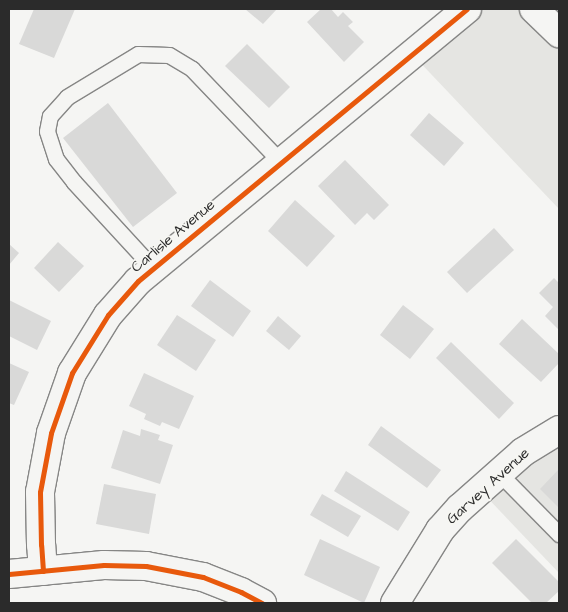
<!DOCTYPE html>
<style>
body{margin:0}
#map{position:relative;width:568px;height:612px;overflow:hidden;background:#f5f5f3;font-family:"Architects Daughter",sans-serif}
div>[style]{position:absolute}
.built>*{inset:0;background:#e5e5e2}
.building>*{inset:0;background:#d9d9d8}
.roads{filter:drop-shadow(1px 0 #868685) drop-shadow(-1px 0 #868685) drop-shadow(0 1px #868685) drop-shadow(0 -1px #868685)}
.lane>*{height:15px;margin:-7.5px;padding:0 7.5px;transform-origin:7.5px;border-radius:7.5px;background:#f5f5f3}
.street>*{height:28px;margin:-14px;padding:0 14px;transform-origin:14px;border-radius:14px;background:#f5f5f3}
.cycleway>*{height:5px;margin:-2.5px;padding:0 2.5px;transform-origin:2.5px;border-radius:2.5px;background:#e8590c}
span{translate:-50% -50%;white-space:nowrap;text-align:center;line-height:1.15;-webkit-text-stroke:4px #f6f6f2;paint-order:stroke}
.street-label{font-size:15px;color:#2b2b2b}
.frame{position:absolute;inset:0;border:10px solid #2b2b2b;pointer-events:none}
</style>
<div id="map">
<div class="built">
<i style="clip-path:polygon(467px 9px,559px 9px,559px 209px,412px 54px)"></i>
<i style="clip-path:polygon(559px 430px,559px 573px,480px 490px)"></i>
</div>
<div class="building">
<i style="clip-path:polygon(34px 9px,75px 9px,54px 58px,19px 44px)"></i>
<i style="clip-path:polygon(245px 9px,277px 9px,263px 24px)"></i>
<i style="clip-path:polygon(321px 9px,331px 9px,338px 17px,343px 12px,353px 22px,348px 26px,364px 42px,344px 62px,307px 22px)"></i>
<i style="clip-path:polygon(247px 44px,290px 87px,269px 108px,225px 66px)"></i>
<i style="clip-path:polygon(108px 103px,177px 193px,133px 227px,63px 138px)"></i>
<i style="clip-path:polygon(429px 113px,464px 143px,444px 166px,410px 135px)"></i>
<i style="clip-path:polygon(345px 160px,389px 205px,374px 220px,367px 213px,355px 225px,318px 186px)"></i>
<i style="clip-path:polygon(295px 200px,335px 236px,307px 267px,268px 231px)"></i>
<i style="clip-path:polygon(494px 228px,514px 250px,467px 293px,447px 272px)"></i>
<i style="clip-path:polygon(58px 242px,84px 266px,59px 292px,34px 268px)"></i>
<i style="clip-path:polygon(9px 244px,19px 253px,9px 265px)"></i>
<i style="clip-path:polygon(554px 278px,559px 283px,559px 330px,545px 316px,553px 307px,539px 293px)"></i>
<i style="clip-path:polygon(210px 280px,251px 311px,233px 337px,191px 306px)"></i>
<i style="clip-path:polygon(9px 300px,51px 321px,37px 350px,9px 336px)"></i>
<i style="clip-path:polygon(403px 305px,434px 329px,410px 359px,380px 335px)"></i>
<i style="clip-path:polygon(177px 315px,216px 340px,196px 371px,157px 345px)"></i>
<i style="clip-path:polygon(278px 316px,301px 336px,289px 350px,266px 331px)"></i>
<i style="clip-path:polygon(522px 319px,559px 354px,559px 363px,541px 382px,499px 344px)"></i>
<i style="clip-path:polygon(451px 342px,514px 403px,499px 419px,436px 358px)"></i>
<i style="clip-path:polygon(9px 363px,29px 372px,14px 405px,9px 403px)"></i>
<i style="clip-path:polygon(144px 373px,194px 396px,179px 429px,162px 422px,160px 426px,144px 419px,146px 414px,129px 406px)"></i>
<i style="clip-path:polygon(381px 426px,441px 470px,427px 488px,368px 445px)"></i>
<i style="clip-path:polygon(141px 429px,160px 435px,158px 440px,173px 445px,160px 484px,111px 468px,123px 430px,140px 436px)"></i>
<i style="clip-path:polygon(559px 469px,559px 508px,540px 489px)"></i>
<i style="clip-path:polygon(346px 471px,410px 512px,398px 531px,334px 491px)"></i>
<i style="clip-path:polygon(104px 484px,156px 494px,149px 534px,96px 524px)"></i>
<i style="clip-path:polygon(322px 494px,361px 516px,348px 537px,310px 515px)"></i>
<i style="clip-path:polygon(320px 539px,380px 567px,364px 603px,304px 575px)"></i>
<i style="clip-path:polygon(516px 539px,559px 582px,559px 591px,546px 603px,532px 603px,492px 563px)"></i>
</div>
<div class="roads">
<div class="lane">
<i style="left:153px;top:268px;width:117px;rotate:-132.6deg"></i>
<i style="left:74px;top:182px;width:29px;rotate:-128deg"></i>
<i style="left:56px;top:159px;width:29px;rotate:-108deg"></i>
<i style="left:47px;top:131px;width:15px;rotate:-79deg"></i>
<i style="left:50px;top:116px;width:25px;rotate:-48deg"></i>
<i style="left:67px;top:97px;width:83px;rotate:-31.2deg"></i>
<i style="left:138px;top:54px;width:31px;rotate:2deg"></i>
<i style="left:169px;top:55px;width:27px;rotate:31deg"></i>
<i style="left:192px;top:69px;width:129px;rotate:46.3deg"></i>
<i style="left:499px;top:473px;width:86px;rotate:45.5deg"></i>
</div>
<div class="street">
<i style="left:534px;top:9px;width:35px;rotate:44deg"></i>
<i style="left:43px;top:571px;width:26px;rotate:-94deg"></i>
<i style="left:41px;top:545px;width:53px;rotate:-91.1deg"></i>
<i style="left:40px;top:492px;width:60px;rotate:-79.4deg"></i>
<i style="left:51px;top:433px;width:64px;rotate:-70.7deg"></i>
<i style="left:72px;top:373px;width:68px;rotate:-58.2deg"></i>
<i style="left:108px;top:315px;width:45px;rotate:-48.6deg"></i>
<i style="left:138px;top:281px;width:427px;rotate:-39.6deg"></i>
<i style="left:9px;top:574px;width:95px;rotate:-5.4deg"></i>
<i style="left:104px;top:565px;width:42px;rotate:1.4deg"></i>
<i style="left:146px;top:566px;width:58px;rotate:10.9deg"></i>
<i style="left:203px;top:577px;width:41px;rotate:21.5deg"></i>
<i style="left:241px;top:592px;width:24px;rotate:28deg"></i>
<i style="left:395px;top:603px;width:86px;rotate:-58.3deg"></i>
<i style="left:440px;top:530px;width:30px;rotate:-48deg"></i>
<i style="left:460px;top:508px;width:84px;rotate:-41.6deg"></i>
<i style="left:523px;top:452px;width:42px;rotate:-31.4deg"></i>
</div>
</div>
<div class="cycleway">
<i style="left:43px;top:571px;width:26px;rotate:-94deg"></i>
<i style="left:41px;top:545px;width:53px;rotate:-91.1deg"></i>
<i style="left:40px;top:492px;width:60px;rotate:-79.4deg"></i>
<i style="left:51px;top:433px;width:64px;rotate:-70.7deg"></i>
<i style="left:72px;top:373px;width:68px;rotate:-58.2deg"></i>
<i style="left:108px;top:315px;width:45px;rotate:-48.6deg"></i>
<i style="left:138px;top:281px;width:427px;rotate:-39.6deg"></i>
<i style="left:9px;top:574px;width:95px;rotate:-5.4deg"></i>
<i style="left:104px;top:565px;width:42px;rotate:1.4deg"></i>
<i style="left:146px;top:566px;width:58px;rotate:10.9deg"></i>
<i style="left:203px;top:577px;width:41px;rotate:21.5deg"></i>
<i style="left:241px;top:592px;width:24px;rotate:28deg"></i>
</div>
<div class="street-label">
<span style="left:173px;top:236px;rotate:-40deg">Carlisle Avenue</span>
<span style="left:488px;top:486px;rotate:-42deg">Garvey Avenue</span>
</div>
<div class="frame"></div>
</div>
